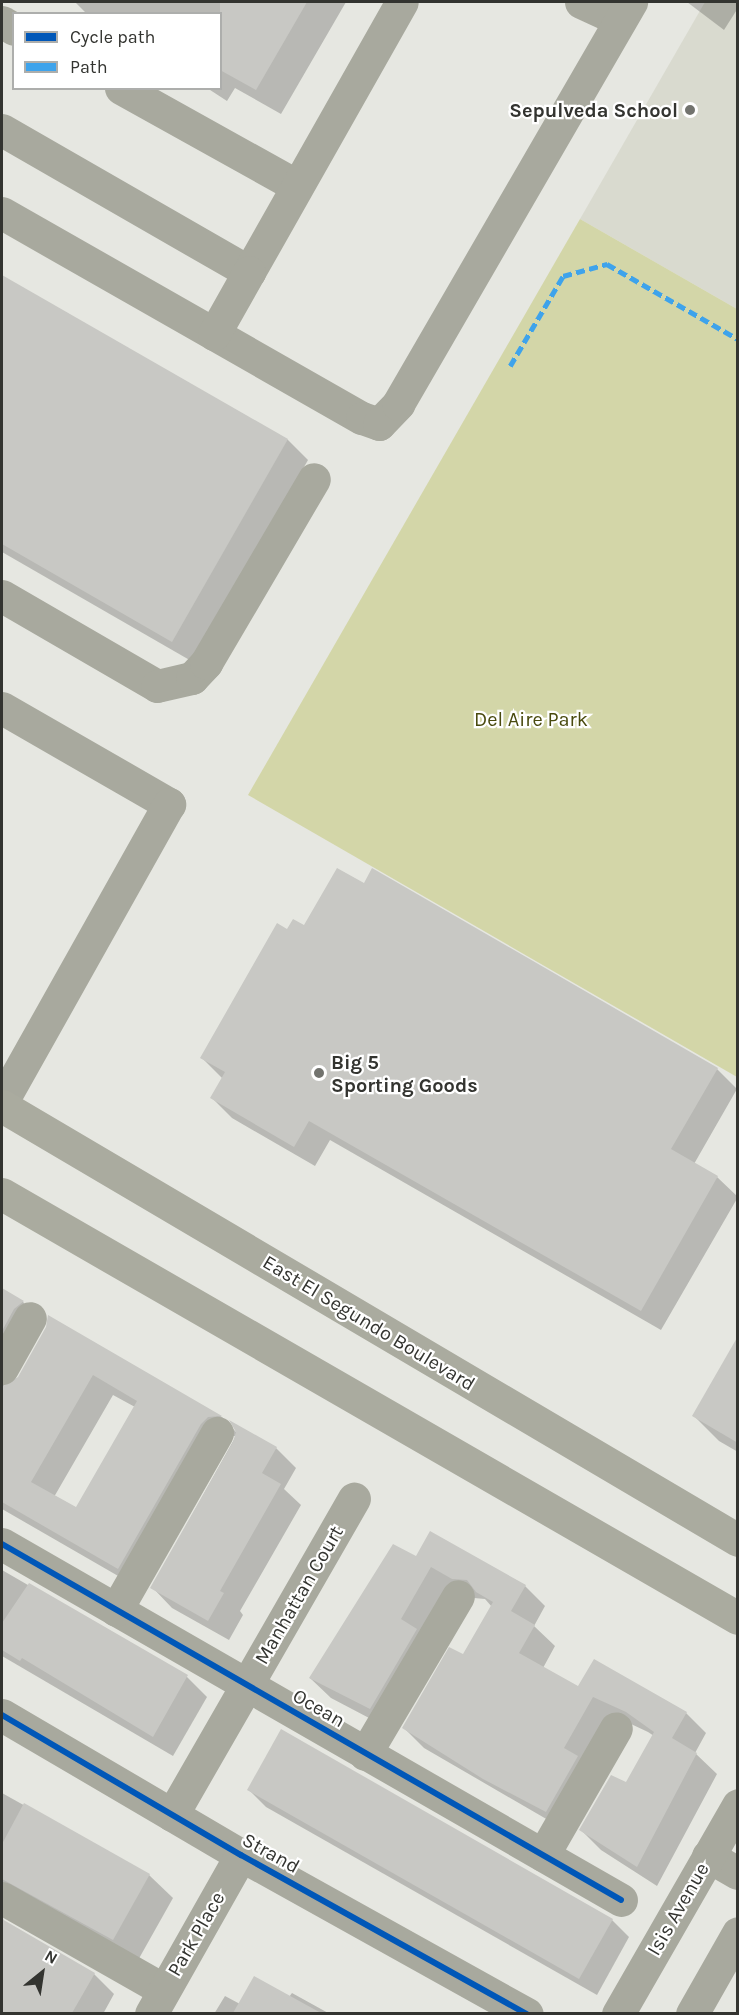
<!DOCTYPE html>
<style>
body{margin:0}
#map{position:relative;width:739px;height:2015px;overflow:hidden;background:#e6e7e1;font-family:Karla,sans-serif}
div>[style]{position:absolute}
.built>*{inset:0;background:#d9dacf}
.green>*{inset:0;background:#d3d6a8}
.shadow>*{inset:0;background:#0003}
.building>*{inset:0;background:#c8c8c4}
.minor>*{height:33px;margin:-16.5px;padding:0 16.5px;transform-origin:16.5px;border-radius:16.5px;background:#a8a99e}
.major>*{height:33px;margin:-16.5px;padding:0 16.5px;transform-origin:16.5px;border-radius:16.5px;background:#aaab9f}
.quiet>*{height:4.5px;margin-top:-2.25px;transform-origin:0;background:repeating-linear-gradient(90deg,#3ea3eb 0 9px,transparent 0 13.5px)}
.cycleway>*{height:6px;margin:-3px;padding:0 3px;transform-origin:3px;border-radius:3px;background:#0057b8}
.dots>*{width:16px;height:16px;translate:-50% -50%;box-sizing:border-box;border:3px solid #fff;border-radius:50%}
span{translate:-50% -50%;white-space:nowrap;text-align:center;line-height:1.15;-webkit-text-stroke:4.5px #fff;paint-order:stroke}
.poi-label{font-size:20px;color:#333430;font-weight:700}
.right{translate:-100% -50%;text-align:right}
.left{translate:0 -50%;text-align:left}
.park-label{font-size:20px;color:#494a0e}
.street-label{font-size:20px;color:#333430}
.frame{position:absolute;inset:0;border:3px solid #333430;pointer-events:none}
.legend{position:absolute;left:12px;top:12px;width:210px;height:78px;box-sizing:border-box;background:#fff;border:2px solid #adaeac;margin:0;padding:8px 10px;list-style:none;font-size:18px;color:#333430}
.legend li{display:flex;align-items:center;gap:12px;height:30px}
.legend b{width:30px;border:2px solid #adaeac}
.north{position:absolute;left:12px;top:1943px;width:60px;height:60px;-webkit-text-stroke:4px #fff;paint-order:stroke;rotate:30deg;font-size:16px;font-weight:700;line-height:24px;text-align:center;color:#333430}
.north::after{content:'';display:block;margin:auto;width:21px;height:27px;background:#333430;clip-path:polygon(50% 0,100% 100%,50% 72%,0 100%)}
</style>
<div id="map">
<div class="built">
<i style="clip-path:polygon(705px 2px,737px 2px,737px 309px,580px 219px)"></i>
</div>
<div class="green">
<i style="clip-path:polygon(580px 219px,737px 309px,737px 1077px,248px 795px)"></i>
</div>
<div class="shadow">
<i style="clip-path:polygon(75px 2px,346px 2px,281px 114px,235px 88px,227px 101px,207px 88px,220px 88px,220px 14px,87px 14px)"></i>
<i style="clip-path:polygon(687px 2px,738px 2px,738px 8px,724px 30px)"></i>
<i style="clip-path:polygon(2px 276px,288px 440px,308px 460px,193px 662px,2px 552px)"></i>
<i style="clip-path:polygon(305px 927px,717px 1069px,737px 1089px,694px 1164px,717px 1177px,738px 1197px,661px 1330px,330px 1140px,315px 1166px,232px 1118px,212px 1098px,223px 1079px,202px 1058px,288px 931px)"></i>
<i style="clip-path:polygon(evenodd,2px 1290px,23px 1302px,43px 1322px,3px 1388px,19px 1379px,48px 1328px,49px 1317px,222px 1417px,236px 1432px,276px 1448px,296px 1468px,284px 1489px,301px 1505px,240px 1611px,243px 1615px,229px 1640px,172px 1608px,152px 1587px,236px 1436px,229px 1436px,139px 1588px,2px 1509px,2px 1290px,113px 1395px,135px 1407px,76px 1509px,54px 1497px,113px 1395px)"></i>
<i style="clip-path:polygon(738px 1340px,738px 1452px,719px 1441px,694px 1416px)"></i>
<i style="clip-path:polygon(417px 1558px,525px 1586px,545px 1606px,534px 1626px,555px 1646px,543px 1668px,579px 1688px,686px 1713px,706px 1733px,695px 1753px,717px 1774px,657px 1886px,601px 1850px,581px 1830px,626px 1784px,654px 1736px,648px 1732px,614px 1716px,567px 1831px,424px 1748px,404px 1728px,464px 1656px,492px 1607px,485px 1599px,474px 1598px,390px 1729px,331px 1698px,310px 1678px)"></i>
<i style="clip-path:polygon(2px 1570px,187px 1677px,207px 1697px,173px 1756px,2px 1656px)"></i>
<i style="clip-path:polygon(249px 1790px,612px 1920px,629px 1937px,597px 1995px,266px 1807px)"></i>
<i style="clip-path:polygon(2px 1793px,149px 1875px,173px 1898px,137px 1962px,2px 1896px)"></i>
<i style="clip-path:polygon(2px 1912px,4px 1923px,94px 1974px,114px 1994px,103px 2014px,2px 2014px)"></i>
<i style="clip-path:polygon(292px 1993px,330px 2014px,214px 2014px,225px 1996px,240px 2004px,289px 1997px)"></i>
</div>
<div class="building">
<i style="clip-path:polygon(220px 2px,307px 2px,256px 90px,220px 70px)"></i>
<i style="clip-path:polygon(2px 275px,288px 439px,172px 642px,2px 544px)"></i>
<i style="clip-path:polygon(337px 868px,364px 883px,372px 868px,718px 1068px,671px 1149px,718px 1176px,641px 1311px,309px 1121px,294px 1147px,210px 1098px,225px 1072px,200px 1058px,277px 923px,287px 929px,293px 919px,304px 925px)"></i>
<i style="clip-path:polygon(2px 1288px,24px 1301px,14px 1309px,2px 1331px)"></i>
<i style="clip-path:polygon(evenodd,48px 1315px,222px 1416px,208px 1417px,201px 1424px,118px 1569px,2px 1502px,2px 1387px,18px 1377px,46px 1327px,48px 1315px,93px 1375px,137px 1401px,76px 1507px,31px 1482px,93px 1375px)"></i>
<i style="clip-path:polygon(738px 1336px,738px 1443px,692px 1416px)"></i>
<i style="clip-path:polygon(229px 1420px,277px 1447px,262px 1473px,281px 1484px,220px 1591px,224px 1593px,208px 1621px,150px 1588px,233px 1442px,236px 1432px)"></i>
<i style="clip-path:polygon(430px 1531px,526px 1585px,511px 1611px,535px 1625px,519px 1653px,578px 1686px,594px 1659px,687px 1712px,672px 1738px,697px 1753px,637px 1867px,579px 1830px,611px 1775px,626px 1782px,654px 1732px,626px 1712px,593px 1697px,564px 1748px,578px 1756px,546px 1812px,483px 1779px,402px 1728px,449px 1647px,463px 1654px,493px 1602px,476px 1592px,467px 1580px,452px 1579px,431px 1567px,401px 1619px,417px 1629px,370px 1709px,309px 1678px,393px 1544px,416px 1556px)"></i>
<i style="clip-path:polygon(29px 1583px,188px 1675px,153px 1737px,22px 1658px,20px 1661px,2px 1650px,2px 1623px)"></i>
<i style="clip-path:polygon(281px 1729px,613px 1919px,579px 1979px,247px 1790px)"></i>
<i style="clip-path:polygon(24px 1803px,150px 1874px,113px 1940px,2px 1879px,2px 1844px)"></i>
<i style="clip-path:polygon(2px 1919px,95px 1973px,72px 2013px,2px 2013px)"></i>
<i style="clip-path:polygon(254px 1976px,321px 2013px,233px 2013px)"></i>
</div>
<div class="minor">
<i style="left:581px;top:2px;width:43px;rotate:24.8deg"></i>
<i style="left:2px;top:22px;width:14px;rotate:30deg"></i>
<i style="left:121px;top:88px;width:201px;rotate:29.1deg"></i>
<i style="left:2px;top:130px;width:285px;rotate:29.9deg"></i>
<i style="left:249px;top:272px;width:310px;rotate:-60.5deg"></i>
<i style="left:2px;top:213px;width:414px;rotate:29.7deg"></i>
<i style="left:362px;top:418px;width:18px;rotate:19deg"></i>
<i style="left:379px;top:424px;width:28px;rotate:-46deg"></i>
<i style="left:398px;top:404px;width:465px;rotate:-59.9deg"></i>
<i style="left:214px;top:334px;width:71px;rotate:-60.6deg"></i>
<i style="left:2px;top:596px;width:179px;rotate:30.1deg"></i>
<i style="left:157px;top:686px;width:36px;rotate:-13deg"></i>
<i style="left:192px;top:678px;width:21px;rotate:-47deg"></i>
<i style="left:206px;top:663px;width:213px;rotate:-59.6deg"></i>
<i style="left:2px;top:708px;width:193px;rotate:29.9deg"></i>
<i style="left:169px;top:804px;width:342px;rotate:119.3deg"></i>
<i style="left:2px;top:1368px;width:57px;rotate:-60.8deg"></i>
<i style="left:2px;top:1544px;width:714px;rotate:29.9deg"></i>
<i style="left:116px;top:1610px;width:204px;rotate:-60.3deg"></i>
<i style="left:2px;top:1715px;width:277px;rotate:30.4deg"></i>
<i style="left:241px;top:1855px;width:327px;rotate:29.1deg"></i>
<i style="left:365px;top:1754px;width:183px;rotate:-59.5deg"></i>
<i style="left:172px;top:1815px;width:365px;rotate:-60.1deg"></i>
<i style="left:543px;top:1855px;width:146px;rotate:-60.1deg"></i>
<i style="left:708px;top:1856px;width:34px;rotate:30deg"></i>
<i style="left:2px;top:1898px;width:186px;rotate:29.6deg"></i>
<i style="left:151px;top:2014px;width:183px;rotate:-60.5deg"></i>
<i style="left:618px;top:2014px;width:241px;rotate:-60.1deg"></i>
<i style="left:692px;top:2014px;width:93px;rotate:-60.4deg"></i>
</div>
<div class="major">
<i style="left:2px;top:1106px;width:854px;rotate:30.53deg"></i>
<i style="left:2px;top:1194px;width:849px;rotate:29.95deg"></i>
</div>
<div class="quiet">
<i style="left:510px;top:366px;width:104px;rotate:-59.5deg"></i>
<i style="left:563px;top:276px;width:46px;rotate:-15.3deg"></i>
<i style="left:607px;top:264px;width:151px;rotate:29.8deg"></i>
</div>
<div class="cycleway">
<i style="left:2px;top:1544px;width:714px;rotate:29.9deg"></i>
<i style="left:2px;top:1715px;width:277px;rotate:30.4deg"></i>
<i style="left:241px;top:1855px;width:327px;rotate:29.1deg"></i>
</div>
<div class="dots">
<i style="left:690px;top:110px;background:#72736e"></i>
<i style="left:319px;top:1073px;background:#72736e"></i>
</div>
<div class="poi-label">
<span class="right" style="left:678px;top:110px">Sepulveda School</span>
<span class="left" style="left:331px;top:1074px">Big 5<br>Sporting Goods</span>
</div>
<div class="park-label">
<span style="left:531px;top:719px">Del Aire Park</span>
</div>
<div class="street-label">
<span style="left:369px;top:1323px;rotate:31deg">East El Segundo Boulevard</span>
<span style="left:299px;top:1595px;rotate:-60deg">Manhattan Court</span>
<span style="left:319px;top:1708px;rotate:30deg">Ocean</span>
<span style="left:271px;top:1853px;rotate:29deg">Strand</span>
<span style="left:678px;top:1909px;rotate:-60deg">Isis Avenue</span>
<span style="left:196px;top:1934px;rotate:-60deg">Park Place</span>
</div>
<div class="frame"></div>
<ul class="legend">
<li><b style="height:8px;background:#0057b8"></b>Cycle path</li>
<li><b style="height:8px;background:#3ea3eb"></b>Path</li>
</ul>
<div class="north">N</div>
</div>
